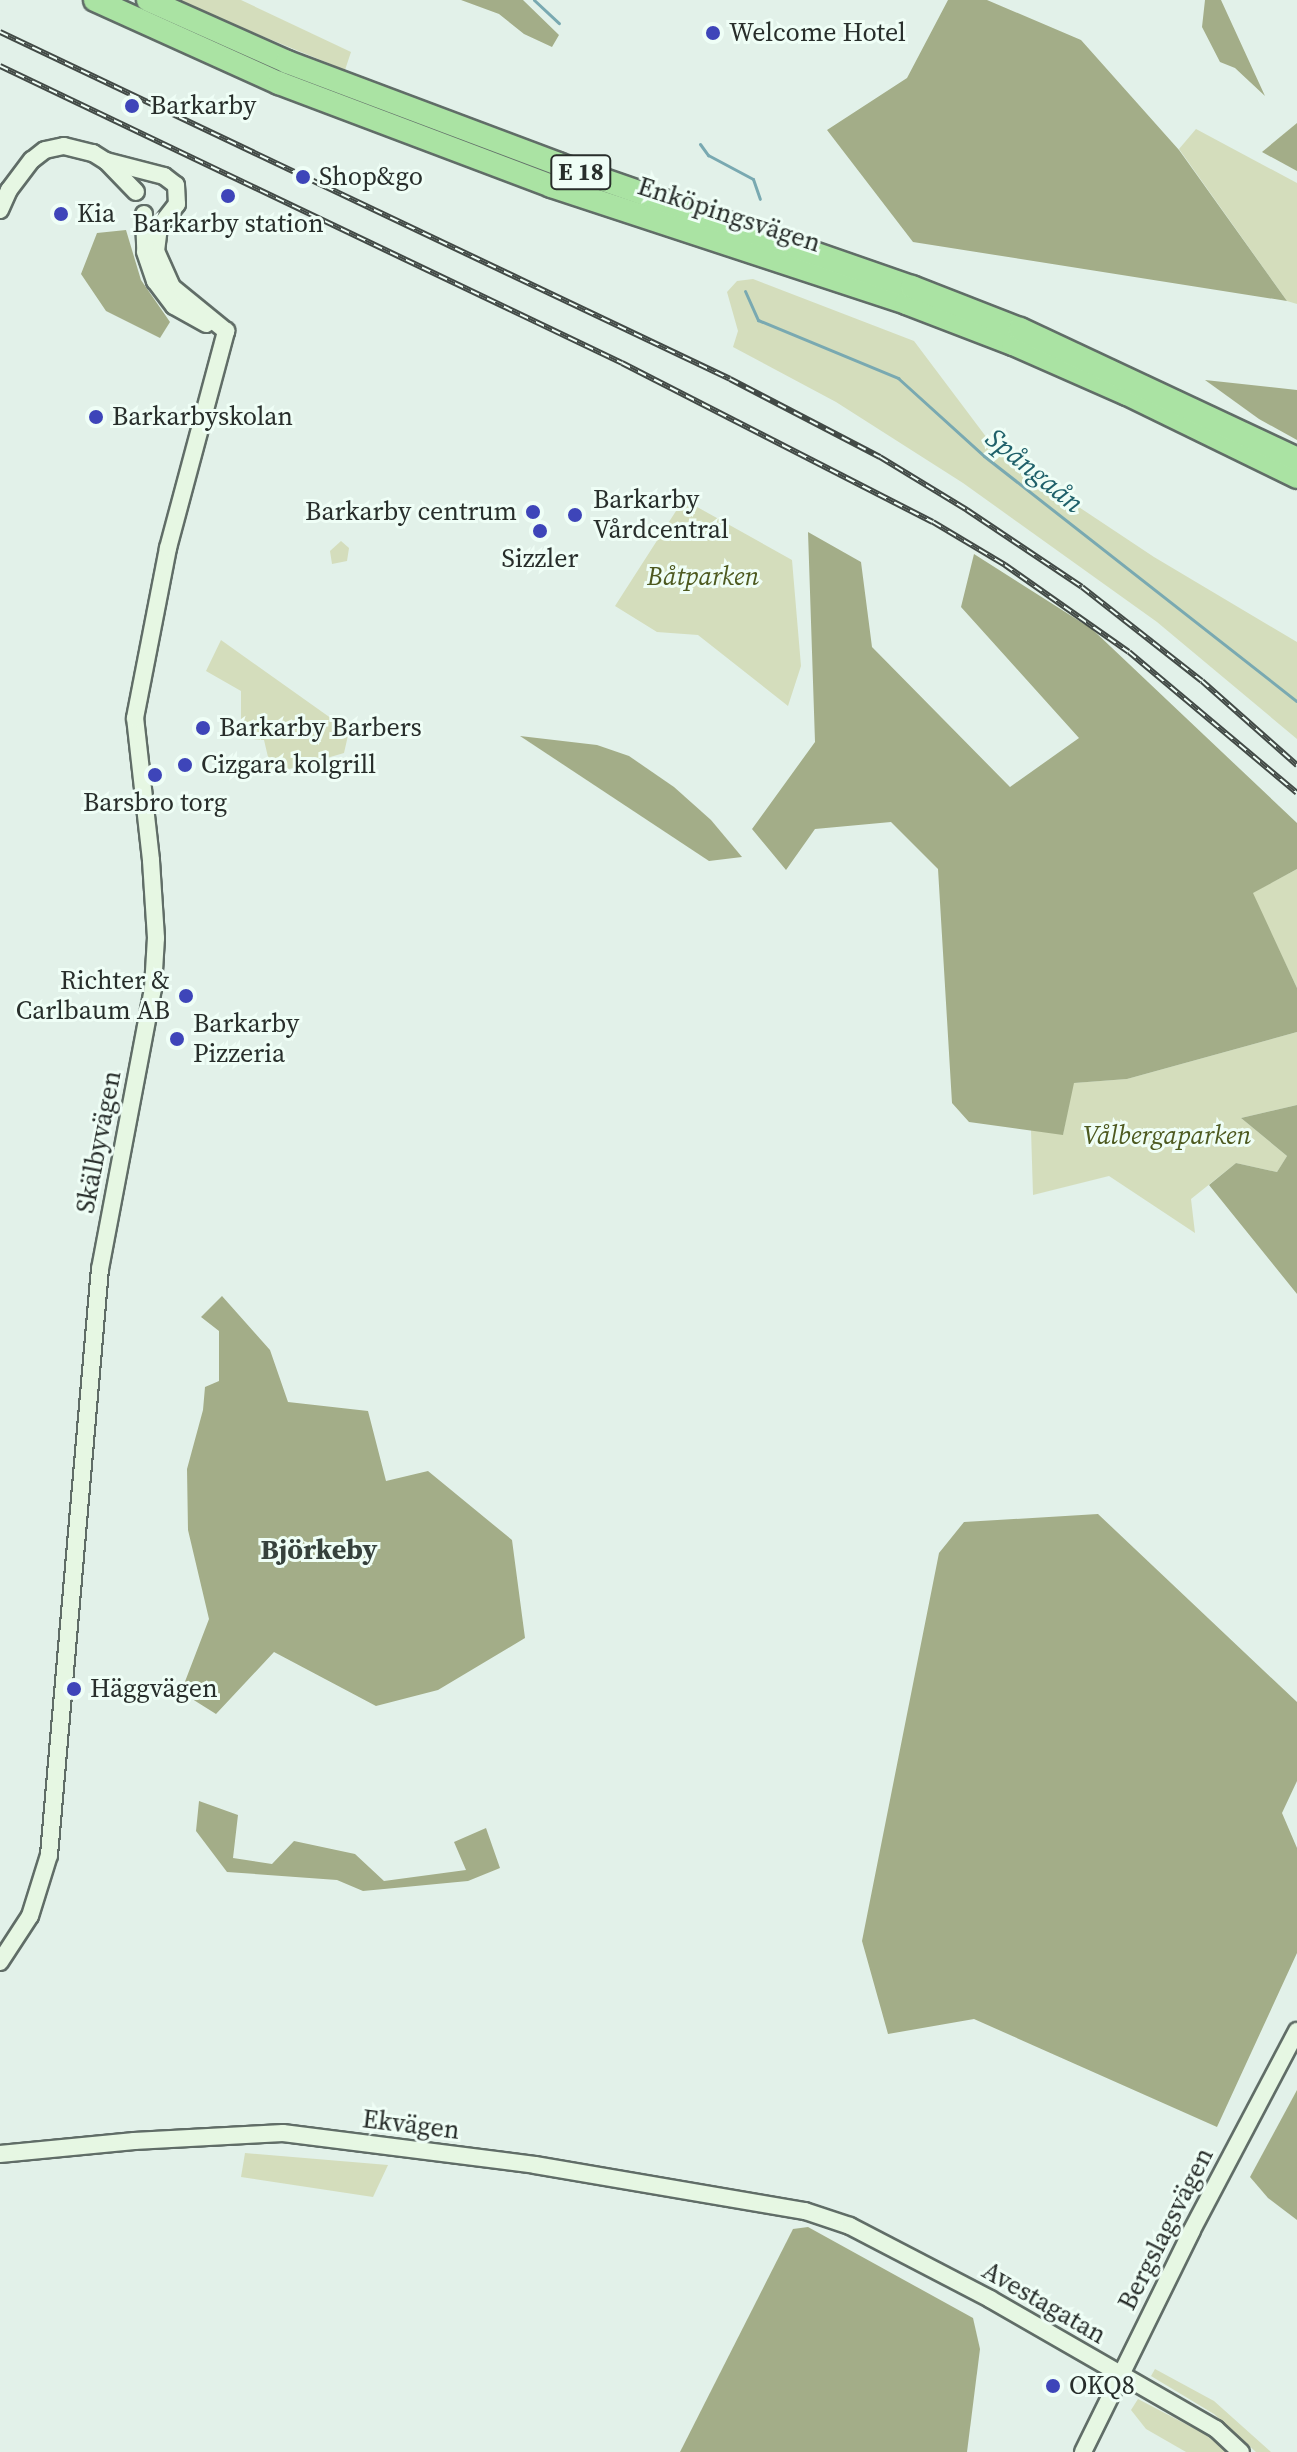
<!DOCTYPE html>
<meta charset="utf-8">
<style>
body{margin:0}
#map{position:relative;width:1297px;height:2452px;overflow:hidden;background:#e2f1e9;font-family:"Source Serif 4",serif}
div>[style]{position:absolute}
.green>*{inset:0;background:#d4ddbc}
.forest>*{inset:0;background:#a3ad88}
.stream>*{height:3px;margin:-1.5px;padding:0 1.5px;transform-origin:1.5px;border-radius:1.5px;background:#79a9b1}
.roads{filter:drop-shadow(2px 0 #606d67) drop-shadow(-2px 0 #606d67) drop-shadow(0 2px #606d67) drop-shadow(0 -2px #606d67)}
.secondary>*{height:16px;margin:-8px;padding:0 8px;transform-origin:8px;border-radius:8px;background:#e6f7e3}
.highway>*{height:22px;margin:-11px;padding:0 11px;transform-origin:11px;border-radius:11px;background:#aae3a3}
.rail>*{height:6px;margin-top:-3px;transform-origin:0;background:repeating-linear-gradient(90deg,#effef6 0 9px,#424a46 0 18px);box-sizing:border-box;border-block:2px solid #424a46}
.dots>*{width:22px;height:22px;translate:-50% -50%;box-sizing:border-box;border:4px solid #effef6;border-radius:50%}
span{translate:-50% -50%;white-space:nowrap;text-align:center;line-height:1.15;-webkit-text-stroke:6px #effef6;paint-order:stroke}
.shield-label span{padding:2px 6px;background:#effef6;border:2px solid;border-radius:6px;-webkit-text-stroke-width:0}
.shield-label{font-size:24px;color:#282e2b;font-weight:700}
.poi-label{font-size:26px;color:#282e2b}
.left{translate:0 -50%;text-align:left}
.right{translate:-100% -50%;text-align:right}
.street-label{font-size:26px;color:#282e2b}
.park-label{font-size:26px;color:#4d591f;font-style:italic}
.water-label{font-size:28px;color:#1f616a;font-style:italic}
.neighbourhood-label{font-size:28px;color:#36413c;font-weight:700}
</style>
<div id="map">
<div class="green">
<i style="clip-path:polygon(174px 0,241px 0,351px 52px,345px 70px)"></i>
<i style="clip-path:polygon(1196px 129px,1297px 183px,1297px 304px,1287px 301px,1179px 149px)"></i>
<i style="clip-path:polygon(753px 279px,914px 341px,999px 454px,1154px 557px,1297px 642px,1297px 739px,1157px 622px,963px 483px,836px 402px,733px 347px,738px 331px,727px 292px,737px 281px)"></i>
<i style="clip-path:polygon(690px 503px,792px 560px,801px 666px,788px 706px,698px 635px,657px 632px,615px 606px,676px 511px)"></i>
<i style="clip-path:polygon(341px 541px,349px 548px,347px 561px,332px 564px,330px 551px)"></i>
<i style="clip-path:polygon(221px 640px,349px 731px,344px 753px,272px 774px,264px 740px,241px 738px,241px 691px,206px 671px)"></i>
<i style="clip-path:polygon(1297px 869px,1297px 988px,1252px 893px)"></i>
<i style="clip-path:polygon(1297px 1032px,1297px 1105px,1241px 1118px,1287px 1156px,1277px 1172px,1236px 1163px,1191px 1199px,1195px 1233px,1109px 1176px,1033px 1195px,1031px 1130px,1063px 1134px,1073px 1083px,1127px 1079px)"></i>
<i style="clip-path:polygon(245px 2153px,388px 2165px,373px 2197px,241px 2177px)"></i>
<i style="clip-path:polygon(1155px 2369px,1214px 2401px,1271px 2452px,1256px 2452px,1214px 2414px,1151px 2376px)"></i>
<i style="clip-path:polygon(1138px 2399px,1203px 2433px,1228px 2452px,1186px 2452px,1146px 2429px,1131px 2410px)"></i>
</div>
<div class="forest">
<i style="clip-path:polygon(461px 0,523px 0,559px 35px,552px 47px,524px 34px,499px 14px)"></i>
<i style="clip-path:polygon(948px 0,987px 0,1081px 40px,1179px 150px,1287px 301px,913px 242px,827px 130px,907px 78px)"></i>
<i style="clip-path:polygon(1205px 0,1221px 0,1265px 96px,1235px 68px,1220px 62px,1202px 27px)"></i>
<i style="clip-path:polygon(1297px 123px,1297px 171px,1262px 152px)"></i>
<i style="clip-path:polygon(126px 230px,141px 280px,170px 322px,160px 338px,106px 311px,81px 274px,97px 233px)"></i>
<i style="clip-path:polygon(1205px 380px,1297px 390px,1297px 440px,1259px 419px)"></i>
<i style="clip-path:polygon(808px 532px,861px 562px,872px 647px,1010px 787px,1079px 738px,961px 607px,974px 554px,1092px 629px,1297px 823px,1297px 869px,1253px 893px,1297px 988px,1297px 1032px,1127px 1079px,1074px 1083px,1063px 1135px,969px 1122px,952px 1103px,938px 869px,891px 822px,815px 829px,786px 870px,752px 829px,815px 742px)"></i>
<i style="clip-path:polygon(520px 736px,597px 745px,629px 756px,674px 787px,711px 820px,742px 857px,709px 861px)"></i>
<i style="clip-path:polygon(1297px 1105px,1297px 1294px,1209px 1185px,1236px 1163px,1277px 1172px,1287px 1156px,1241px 1118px)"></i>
<i style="clip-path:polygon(222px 1296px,270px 1350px,288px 1402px,368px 1411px,386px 1481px,428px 1471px,512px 1540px,525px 1638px,438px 1690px,376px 1706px,274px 1652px,216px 1714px,181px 1692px,209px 1619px,188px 1530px,187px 1469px,203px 1410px,205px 1387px,219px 1381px,219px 1331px,201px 1317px)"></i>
<i style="clip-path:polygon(1098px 1514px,1297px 1702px,1297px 1781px,1282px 1813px,1297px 1848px,1297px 1953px,1217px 2127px,974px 2019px,888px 2034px,862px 1941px,939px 1553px,964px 1522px)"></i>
<i style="clip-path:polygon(199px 1801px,238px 1815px,233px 1858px,272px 1864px,294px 1841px,355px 1854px,384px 1881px,466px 1870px,454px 1842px,486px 1828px,500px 1868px,468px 1881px,363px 1891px,337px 1880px,227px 1872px,196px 1831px)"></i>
<i style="clip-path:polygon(1297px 2090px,1297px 2220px,1268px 2198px,1250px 2177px)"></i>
<i style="clip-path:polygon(808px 2227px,973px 2318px,980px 2349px,967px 2452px,680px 2452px,793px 2229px)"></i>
</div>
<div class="stream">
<i style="left:534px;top:0;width:34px;rotate:43deg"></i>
<i style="left:700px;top:144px;width:14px;rotate:54deg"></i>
<i style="left:708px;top:155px;width:51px;rotate:28.1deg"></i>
<i style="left:753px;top:179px;width:21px;rotate:71deg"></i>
<i style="left:745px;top:291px;width:32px;rotate:66deg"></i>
<i style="left:758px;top:320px;width:152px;rotate:22.5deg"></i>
<i style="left:898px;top:378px;width:116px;rotate:42.2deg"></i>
<i style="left:984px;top:456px;width:397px;rotate:38.1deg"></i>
</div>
<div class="roads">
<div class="secondary">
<i style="left:106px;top:161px;width:60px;rotate:14.5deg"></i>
<i style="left:164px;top:176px;width:15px;rotate:37deg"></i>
<i style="left:176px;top:185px;width:19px;rotate:87deg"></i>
<i style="left:177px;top:204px;width:29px;rotate:128deg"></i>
<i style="left:159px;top:227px;width:24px;rotate:97deg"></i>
<i style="left:156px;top:251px;width:39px;rotate:66deg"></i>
<i style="left:172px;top:287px;width:70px;rotate:39.2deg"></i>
<i style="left:0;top:210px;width:22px;rotate:-66deg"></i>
<i style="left:9px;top:190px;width:38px;rotate:-53deg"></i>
<i style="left:32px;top:160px;width:16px;rotate:-38deg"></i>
<i style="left:45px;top:150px;width:19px;rotate:-12deg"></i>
<i style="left:64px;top:146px;width:30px;rotate:14deg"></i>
<i style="left:93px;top:153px;width:15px;rotate:32deg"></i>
<i style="left:106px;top:161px;width:43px;rotate:45.9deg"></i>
<i style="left:144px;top:214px;width:38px;rotate:88deg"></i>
<i style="left:145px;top:252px;width:31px;rotate:71deg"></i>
<i style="left:155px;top:281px;width:31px;rotate:53deg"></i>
<i style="left:174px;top:306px;width:37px;rotate:29deg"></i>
<i style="left:0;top:1962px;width:55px;rotate:-56.9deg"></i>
<i style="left:30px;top:1916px;width:64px;rotate:-72.7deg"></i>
<i style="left:49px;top:1855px;width:588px;rotate:-85.03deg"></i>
<i style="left:100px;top:1269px;width:286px;rotate:-79.3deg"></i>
<i style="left:153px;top:988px;width:50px;rotate:-86.6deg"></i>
<i style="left:156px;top:938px;width:78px;rotate:-93.7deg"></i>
<i style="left:151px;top:860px;width:143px;rotate:-96.4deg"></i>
<i style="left:135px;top:718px;width:173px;rotate:-79deg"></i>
<i style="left:168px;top:548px;width:225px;rotate:-75deg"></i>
<i style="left:0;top:2154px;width:135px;rotate:-5.5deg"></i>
<i style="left:134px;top:2141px;width:149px;rotate:-3.1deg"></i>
<i style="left:283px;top:2133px;width:254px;rotate:7.2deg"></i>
<i style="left:535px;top:2165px;width:274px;rotate:9.7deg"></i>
<i style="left:805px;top:2211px;width:47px;rotate:18.4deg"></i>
<i style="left:850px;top:2226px;width:158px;rotate:27.5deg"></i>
<i style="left:990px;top:2299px;width:261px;rotate:29.9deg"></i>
<i style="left:1216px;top:2429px;width:34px;rotate:43deg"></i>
<i style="left:1083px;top:2452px;width:247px;rotate:-63.8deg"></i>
<i style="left:1192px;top:2230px;width:225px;rotate:-62.2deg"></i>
</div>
<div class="highway">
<i style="left:95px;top:0;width:202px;rotate:24.3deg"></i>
<i style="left:279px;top:83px;width:291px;rotate:20.7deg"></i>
<i style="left:551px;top:186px;width:374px;rotate:18.2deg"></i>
<i style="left:906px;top:303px;width:115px;rotate:21deg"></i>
<i style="left:1013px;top:344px;width:124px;rotate:23.7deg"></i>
<i style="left:1127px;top:394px;width:189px;rotate:26deg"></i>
<i style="left:148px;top:0;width:152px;rotate:24deg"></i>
<i style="left:287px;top:62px;width:290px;rotate:20.6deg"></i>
<i style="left:558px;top:164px;width:375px;rotate:19.2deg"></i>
<i style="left:912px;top:287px;width:116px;rotate:21.3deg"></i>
<i style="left:1020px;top:329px;width:306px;rotate:25.1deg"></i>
</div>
</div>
<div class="rail">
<i style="left:0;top:32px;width:808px;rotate:25.42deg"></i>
<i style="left:730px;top:379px;width:169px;rotate:27.5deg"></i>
<i style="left:880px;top:457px;width:102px;rotate:31.3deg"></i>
<i style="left:967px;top:510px;width:138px;rotate:33.8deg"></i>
<i style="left:1082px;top:587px;width:152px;rotate:38.1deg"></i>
<i style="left:1202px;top:681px;width:127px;rotate:41.5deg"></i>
<i style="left:0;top:66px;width:689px;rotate:25.52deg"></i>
<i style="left:622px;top:363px;width:349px;rotate:27.1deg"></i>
<i style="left:933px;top:522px;width:84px;rotate:30.8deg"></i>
<i style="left:1005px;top:565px;width:151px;rotate:35.1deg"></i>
<i style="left:1129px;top:652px;width:219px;rotate:40deg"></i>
</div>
<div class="dots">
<i style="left:713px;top:33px;background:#3e45b9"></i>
<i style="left:132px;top:106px;background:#3e45b9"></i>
<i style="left:303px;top:177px;background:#3e45b9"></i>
<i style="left:228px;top:196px;background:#3e45b9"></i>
<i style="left:61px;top:214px;background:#3e45b9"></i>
<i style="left:96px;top:417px;background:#3e45b9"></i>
<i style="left:533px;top:512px;background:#3e45b9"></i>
<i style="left:575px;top:515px;background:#3e45b9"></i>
<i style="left:540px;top:531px;background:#3e45b9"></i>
<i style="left:203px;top:728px;background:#3e45b9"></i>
<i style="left:185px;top:765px;background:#3e45b9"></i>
<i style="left:155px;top:775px;background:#3e45b9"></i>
<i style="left:186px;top:996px;background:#3e45b9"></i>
<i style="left:177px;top:1039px;background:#3e45b9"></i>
<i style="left:74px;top:1689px;background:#3e45b9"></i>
<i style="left:1053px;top:2386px;background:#3e45b9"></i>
</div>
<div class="shield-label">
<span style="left:581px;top:172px">E 18</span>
</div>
<div class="poi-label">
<span class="left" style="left:729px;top:33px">Welcome Hotel</span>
<span class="left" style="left:150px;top:106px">Barkarby</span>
<span class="left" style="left:319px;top:177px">Shop&amp;go</span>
<span class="left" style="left:77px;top:214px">Kia</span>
<span style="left:228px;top:224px">Barkarby station</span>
<span class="left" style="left:112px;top:417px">Barkarbyskolan</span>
<span class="left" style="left:593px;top:515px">Barkarby<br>Vårdcentral</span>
<span class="right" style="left:517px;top:512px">Barkarby centrum</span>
<span style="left:540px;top:559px">Sizzler</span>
<span class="left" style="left:219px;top:728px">Barkarby Barbers</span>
<span class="left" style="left:201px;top:765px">Cizgara kolgrill</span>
<span style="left:155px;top:803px">Barsbro torg</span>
<span class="right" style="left:170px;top:996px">Richter &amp;<br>Carlbaum AB</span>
<span class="left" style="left:193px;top:1039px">Barkarby<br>Pizzeria</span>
<span class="left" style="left:90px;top:1689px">Häggvägen</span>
<span class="left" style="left:1069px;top:2386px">OKQ8</span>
</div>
<div class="street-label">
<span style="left:729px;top:215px;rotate:18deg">Enköpingsvägen</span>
<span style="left:99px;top:1142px;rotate:-79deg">Skälbyvägen</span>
<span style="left:411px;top:2125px;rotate:7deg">Ekvägen</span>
<span style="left:1166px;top:2229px;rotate:-63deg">Bergslagsvägen</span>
<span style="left:1044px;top:2303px;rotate:30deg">Avestagatan</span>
</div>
<div class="park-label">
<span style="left:703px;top:577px">Båtparken</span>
<span style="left:1167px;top:1136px">Vålbergaparken</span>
</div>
<div class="water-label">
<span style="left:1035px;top:470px;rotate:39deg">Spångaån</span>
</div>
<div class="neighbourhood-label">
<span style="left:319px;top:1549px">Björkeby</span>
</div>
</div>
